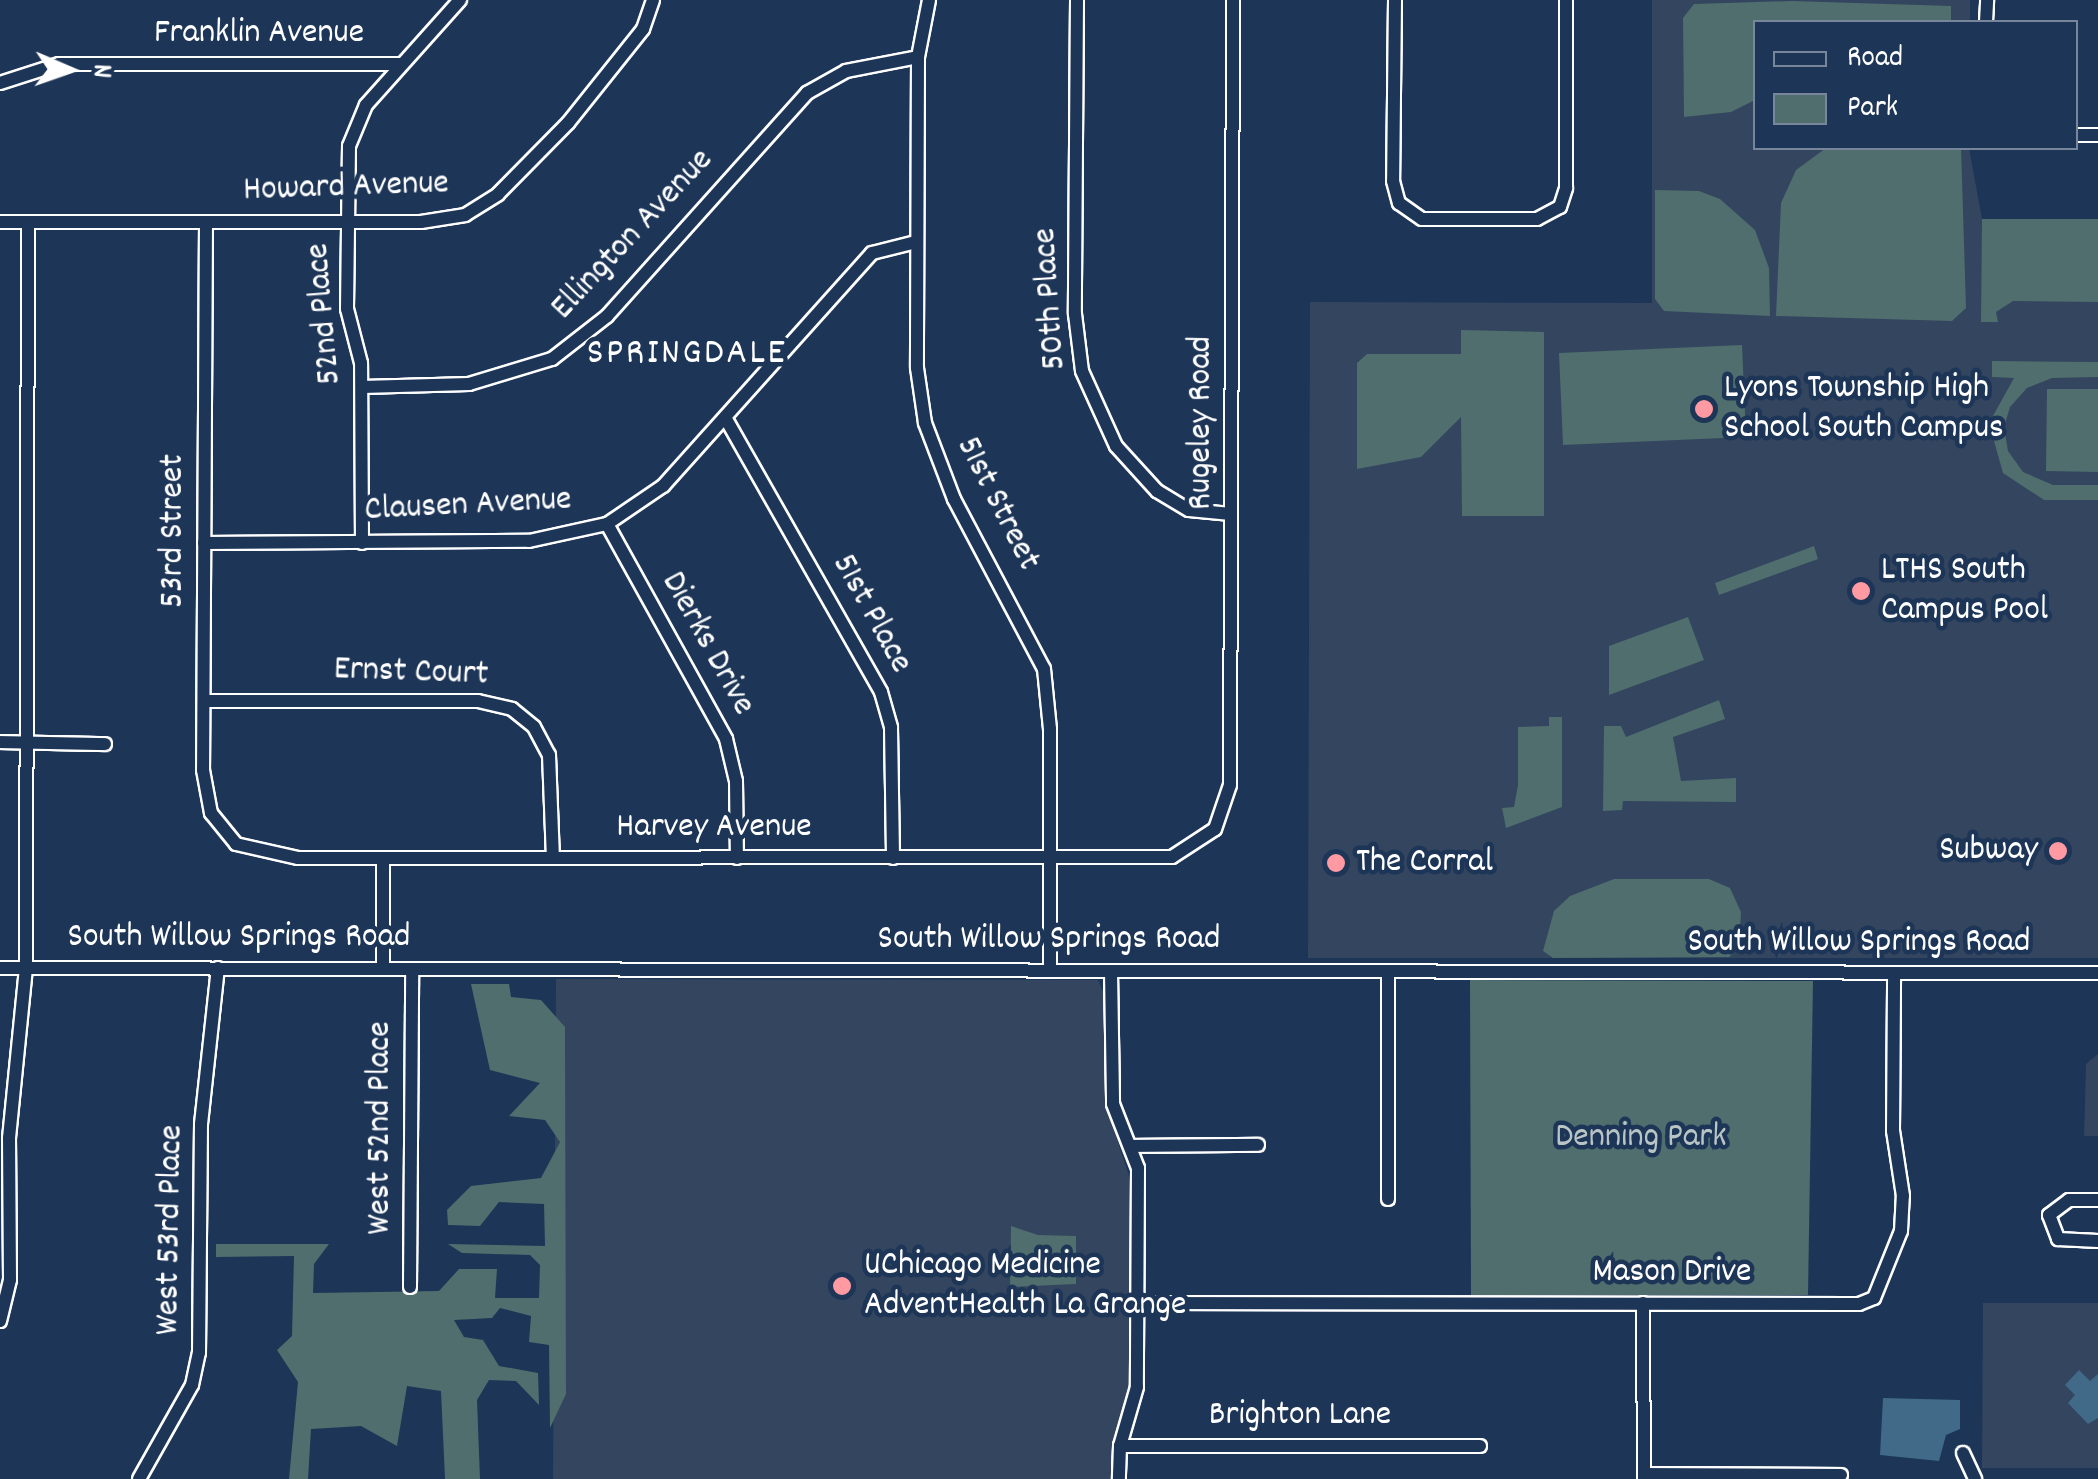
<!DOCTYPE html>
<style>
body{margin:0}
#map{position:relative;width:2098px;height:1479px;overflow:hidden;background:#1d3557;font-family:Dekko,sans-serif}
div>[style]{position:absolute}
.built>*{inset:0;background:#34455f}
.green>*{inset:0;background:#4f6e6d}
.water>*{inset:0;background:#416a88}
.roads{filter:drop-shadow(2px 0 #fff) drop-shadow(-2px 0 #fff) drop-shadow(0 2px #fff) drop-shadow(0 -2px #fff)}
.minor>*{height:12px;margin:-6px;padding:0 6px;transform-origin:6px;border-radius:6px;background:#1d3557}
.dots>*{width:28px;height:28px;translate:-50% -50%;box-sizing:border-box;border:5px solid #1d3557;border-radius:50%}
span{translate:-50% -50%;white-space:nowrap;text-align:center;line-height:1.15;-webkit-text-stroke:9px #1d3557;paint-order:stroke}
.street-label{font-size:35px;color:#fff}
.poi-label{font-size:35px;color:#fff}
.left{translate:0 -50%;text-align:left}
.right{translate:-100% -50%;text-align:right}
.park-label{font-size:35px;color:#b9c5c5}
.neighbourhood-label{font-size:38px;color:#fff;letter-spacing:2.5px}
.legend{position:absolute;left:1753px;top:20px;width:325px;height:130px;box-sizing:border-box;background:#1d3557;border:2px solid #77869a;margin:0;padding:12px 18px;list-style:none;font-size:30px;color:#fff}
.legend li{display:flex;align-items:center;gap:20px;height:50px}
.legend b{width:50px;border:2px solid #77869a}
.north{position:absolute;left:20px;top:20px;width:100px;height:100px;-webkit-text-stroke:8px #1d3557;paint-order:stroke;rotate:92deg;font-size:28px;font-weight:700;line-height:40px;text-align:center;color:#fff}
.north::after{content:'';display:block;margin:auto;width:35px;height:45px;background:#fff;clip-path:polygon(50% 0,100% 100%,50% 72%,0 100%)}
</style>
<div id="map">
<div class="built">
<i style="clip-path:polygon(1652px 0,1970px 0,1970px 22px,1756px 22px,1756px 148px,1969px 148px,1982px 219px,2098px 219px,2098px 958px,1308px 958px,1310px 302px,1652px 303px)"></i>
<i style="clip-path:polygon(556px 979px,1098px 980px,1104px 994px,1105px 1103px,1130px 1179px,1129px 1390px,1113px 1442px,1112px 1479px,553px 1479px)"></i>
<i style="clip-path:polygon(2098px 1008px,2098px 1136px,2084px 1136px,2086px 1064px,2098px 1054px)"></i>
<i style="clip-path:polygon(1983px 1303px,2098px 1303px,2098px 1468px,1982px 1468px)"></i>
</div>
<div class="green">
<i style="clip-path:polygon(1792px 1px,1951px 6px,1951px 22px,1756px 22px,1755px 100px,1731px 112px,1684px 117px,1683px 18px,1694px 4px)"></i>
<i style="clip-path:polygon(1826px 148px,1961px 148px,1966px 308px,1952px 321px,1776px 316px,1781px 203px,1796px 170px)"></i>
<i style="clip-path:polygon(1655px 190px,1699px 191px,1720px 199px,1755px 230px,1769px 268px,1770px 316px,1664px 311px,1655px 299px)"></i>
<i style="clip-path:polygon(1982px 219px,2098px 219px,2098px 302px,2013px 301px,1996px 312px,1998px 322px,1981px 322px)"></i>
<i style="clip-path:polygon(1461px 330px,1544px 332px,1544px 516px,1462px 516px,1461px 417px,1421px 457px,1357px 469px,1357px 363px,1367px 354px,1461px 354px)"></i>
<i style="clip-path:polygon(1742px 345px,1746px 437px,1563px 445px,1559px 353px)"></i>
<i style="clip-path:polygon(1992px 361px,2098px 362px,2098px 377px,2052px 378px,2027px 388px,2010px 407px,2004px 427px,2008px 451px,2023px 472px,2053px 485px,2098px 485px,2098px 500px,2044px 500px,2003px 473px,1989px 423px,2014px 378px,1992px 377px)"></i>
<i style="clip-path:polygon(2047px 389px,2098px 389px,2098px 472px,2046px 471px)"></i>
<i style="clip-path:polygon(1814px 546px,1818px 559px,1719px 595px,1715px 583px)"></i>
<i style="clip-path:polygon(1688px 617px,1704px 660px,1609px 695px,1609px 646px)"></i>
<i style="clip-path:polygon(1719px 700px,1725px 719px,1673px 737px,1681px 781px,1736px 778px,1736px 802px,1623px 801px,1622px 810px,1603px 811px,1604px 726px,1621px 726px,1626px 737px)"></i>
<i style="clip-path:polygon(1549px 717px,1562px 717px,1562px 807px,1506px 828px,1502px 808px,1514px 807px,1518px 785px,1518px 727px,1549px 726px)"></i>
<i style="clip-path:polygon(1614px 879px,1709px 879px,1730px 888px,1741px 912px,1739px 949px,1729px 957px,1553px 958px,1543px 951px,1554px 911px,1570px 896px)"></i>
<i style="clip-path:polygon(1470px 980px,1813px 981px,1808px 1295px,1471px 1295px)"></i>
<i style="clip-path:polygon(471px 984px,509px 984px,511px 997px,541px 1000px,565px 1027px,566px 1394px,550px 1428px,549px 1345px,529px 1342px,531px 1316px,500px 1308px,492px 1318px,454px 1320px,464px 1337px,483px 1340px,499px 1366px,538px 1373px,539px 1405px,516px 1381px,489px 1380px,477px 1400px,480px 1479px,445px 1479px,441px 1391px,407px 1386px,397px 1446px,361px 1426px,311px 1429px,308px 1479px,289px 1479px,298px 1382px,277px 1350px,292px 1336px,294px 1256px,216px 1257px,216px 1244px,329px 1244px,314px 1264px,313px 1293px,439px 1291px,459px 1269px,497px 1269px,495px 1298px,539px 1298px,540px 1265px,530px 1255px,462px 1253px,448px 1244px,545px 1246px,544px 1204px,499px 1202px,480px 1226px,448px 1225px,447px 1210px,471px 1186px,541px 1178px,560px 1142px,545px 1120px,509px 1116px,540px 1083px,490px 1070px)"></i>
<i style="clip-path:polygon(1011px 1226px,1038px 1235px,1076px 1236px,1076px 1284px,1010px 1287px)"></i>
</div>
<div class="water">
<i style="clip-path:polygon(2079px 1370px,2090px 1381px,2098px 1374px,2098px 1418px,2088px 1424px,2068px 1403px,2075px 1395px,2065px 1385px)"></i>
<i style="clip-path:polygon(1883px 1398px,1960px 1400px,1960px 1429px,1946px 1435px,1939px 1461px,1880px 1455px)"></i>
</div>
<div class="roads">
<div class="minor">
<i style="left:929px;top:0;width:58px;rotate:100.9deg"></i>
<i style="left:918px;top:57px;width:311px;rotate:90.2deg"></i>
<i style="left:917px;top:368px;width:56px;rotate:81.7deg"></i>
<i style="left:925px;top:423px;width:81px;rotate:69.1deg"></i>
<i style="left:954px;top:499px;width:192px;rotate:62.1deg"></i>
<i style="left:1044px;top:669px;width:60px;rotate:84.3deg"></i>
<i style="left:1050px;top:729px;width:241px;rotate:90deg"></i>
<i style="left:1077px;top:0;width:314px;rotate:90.4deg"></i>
<i style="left:1075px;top:314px;width:57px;rotate:83deg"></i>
<i style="left:1082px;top:371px;width:82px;rotate:65.6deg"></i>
<i style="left:1116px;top:446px;width:61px;rotate:47.7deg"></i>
<i style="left:1157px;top:491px;width:37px;rotate:31deg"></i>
<i style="left:1189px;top:510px;width:42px;rotate:5.4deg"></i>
<i style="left:1395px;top:0;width:181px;rotate:90.6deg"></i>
<i style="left:1393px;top:181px;width:23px;rotate:75deg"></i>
<i style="left:1399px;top:203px;width:28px;rotate:35deg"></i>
<i style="left:1422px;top:219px;width:115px"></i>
<i style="left:1537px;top:219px;width:26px;rotate:-28deg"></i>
<i style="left:1560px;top:207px;width:20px;rotate:-72deg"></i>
<i style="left:1566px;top:188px;width:188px;rotate:-90deg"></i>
<i style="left:1986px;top:22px;width:22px;rotate:-87deg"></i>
<i style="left:0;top:83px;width:62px;rotate:-17.9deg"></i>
<i style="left:59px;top:64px;width:343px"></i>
<i style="left:2076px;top:135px;width:22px"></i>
<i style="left:0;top:222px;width:421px"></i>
<i style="left:421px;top:222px;width:45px;rotate:-9deg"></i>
<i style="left:465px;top:215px;width:39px;rotate:-32deg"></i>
<i style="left:498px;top:194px;width:100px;rotate:-45.4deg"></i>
<i style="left:568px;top:123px;width:120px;rotate:-51.4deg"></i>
<i style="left:643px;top:29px;width:31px;rotate:-71deg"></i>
<i style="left:206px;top:222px;width:548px;rotate:90.31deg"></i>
<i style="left:203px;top:770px;width:44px;rotate:79.5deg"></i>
<i style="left:211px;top:813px;width:40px;rotate:51deg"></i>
<i style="left:236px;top:844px;width:64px;rotate:12.7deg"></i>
<i style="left:298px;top:858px;width:874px;rotate:-0.07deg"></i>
<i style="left:1172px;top:857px;width:51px;rotate:-33.1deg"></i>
<i style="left:1215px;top:829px;width:46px;rotate:-71.2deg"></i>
<i style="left:1230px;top:785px;width:785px;rotate:-89.78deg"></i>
<i style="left:362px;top:387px;width:107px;rotate:-1.6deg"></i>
<i style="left:469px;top:384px;width:87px;rotate:-16.8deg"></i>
<i style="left:552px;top:359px;width:70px;rotate:-38deg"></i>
<i style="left:607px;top:316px;width:300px;rotate:-48.1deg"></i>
<i style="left:807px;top:93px;width:45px;rotate:-29.4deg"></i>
<i style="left:846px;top:71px;width:73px;rotate:-11deg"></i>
<i style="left:726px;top:419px;width:314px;rotate:60.4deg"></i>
<i style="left:881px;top:692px;width:37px;rotate:74deg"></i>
<i style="left:891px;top:728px;width:130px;rotate:89.1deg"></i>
<i style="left:607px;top:524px;width:246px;rotate:61deg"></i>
<i style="left:726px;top:739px;width:43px;rotate:76.6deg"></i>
<i style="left:736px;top:781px;width:77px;rotate:89.3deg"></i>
<i style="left:204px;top:543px;width:325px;rotate:-0.4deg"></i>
<i style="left:529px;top:541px;width:80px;rotate:-12.3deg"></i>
<i style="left:607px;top:524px;width:68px;rotate:-34.2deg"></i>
<i style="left:663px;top:486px;width:313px;rotate:-48.1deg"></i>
<i style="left:872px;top:253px;width:45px;rotate:-14deg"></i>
<i style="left:362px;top:543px;width:180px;rotate:-90.3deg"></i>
<i style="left:361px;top:363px;width:56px;rotate:-104.5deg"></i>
<i style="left:347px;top:309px;width:163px;rotate:-89.3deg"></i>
<i style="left:349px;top:146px;width:44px;rotate:-67.5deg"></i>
<i style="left:366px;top:105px;width:141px;rotate:-48.2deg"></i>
<i style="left:204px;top:701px;width:274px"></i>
<i style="left:478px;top:701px;width:35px;rotate:13deg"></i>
<i style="left:512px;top:709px;width:28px;rotate:39deg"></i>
<i style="left:534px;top:727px;width:32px;rotate:62deg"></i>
<i style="left:549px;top:755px;width:102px;rotate:87.8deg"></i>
<i style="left:0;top:742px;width:105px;rotate:1.1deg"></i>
<i style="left:0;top:968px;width:2098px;rotate:0.14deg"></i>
<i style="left:383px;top:969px;width:111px;rotate:-90deg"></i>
<i style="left:1111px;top:971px;width:133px;rotate:89.1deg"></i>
<i style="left:1113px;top:1104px;width:69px;rotate:68.7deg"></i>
<i style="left:1138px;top:1168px;width:219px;rotate:90.3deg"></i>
<i style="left:1137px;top:1387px;width:61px;rotate:106.1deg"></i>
<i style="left:1120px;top:1446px;width:33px;rotate:92deg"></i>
<i style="left:1131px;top:1146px;width:127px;rotate:-0.5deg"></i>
<i style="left:1388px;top:1199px;width:228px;rotate:-90deg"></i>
<i style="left:2098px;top:1200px;width:29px;rotate:180deg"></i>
<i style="left:2069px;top:1200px;width:25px;rotate:143deg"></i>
<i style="left:2049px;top:1215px;width:26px;rotate:69deg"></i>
<i style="left:2058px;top:1239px;width:40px;rotate:2.9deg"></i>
<i style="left:410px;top:1287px;width:318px;rotate:-89.6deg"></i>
<i style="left:1137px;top:1303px;width:722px;rotate:0.08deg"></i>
<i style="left:1859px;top:1304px;width:16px;rotate:-22deg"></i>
<i style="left:1874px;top:1298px;width:72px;rotate:-68.1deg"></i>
<i style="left:1901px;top:1231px;width:35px;rotate:-87deg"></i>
<i style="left:1903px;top:1196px;width:66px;rotate:-98.7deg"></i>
<i style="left:1893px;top:1131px;width:158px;rotate:-89.6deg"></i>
<i style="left:1643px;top:1303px;width:176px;rotate:89.7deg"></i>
<i style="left:0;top:1321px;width:42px;rotate:-76.3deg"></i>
<i style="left:10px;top:1280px;width:142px;rotate:-90.4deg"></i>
<i style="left:9px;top:1138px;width:171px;rotate:-84.3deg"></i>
<i style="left:26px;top:968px;width:746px;rotate:-89.85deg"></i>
<i style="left:1120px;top:1446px;width:360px"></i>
<i style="left:1963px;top:1453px;width:29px;rotate:65deg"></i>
<i style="left:1645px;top:1474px;width:196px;rotate:0.3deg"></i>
<i style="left:139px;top:1479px;width:108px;rotate:-60.6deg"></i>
<i style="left:192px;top:1385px;width:33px;rotate:-78deg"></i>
<i style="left:199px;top:1353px;width:229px;rotate:-89.5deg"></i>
<i style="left:201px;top:1124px;width:157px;rotate:-83.8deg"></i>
</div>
</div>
<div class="dots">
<i style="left:1704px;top:409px;background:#ff9aa2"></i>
<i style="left:1861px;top:591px;background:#ff9aa2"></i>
<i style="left:2058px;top:851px;background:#ff9aa2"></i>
<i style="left:1336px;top:863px;background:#ff9aa2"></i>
<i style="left:842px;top:1286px;background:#ff9aa2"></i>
</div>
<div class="street-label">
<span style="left:259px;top:34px">Franklin Avenue</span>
<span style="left:346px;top:188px;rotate:-2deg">Howard Avenue</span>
<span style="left:633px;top:235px;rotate:-47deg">Ellington Avenue</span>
<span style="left:1051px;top:299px;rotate:-94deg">50th Place</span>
<span style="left:325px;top:314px;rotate:-95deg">52nd Place</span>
<span style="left:1202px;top:423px;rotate:-90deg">Rugeley Road</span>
<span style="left:997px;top:504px;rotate:63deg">51st Street</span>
<span style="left:468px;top:506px;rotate:-3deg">Clausen Avenue</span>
<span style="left:174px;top:531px;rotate:-90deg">53rd Street</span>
<span style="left:871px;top:614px;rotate:61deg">51st Place</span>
<span style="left:707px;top:644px;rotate:61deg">Dierks Drive</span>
<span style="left:411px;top:673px;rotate:2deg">Ernst Court</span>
<span style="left:714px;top:828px">Harvey Avenue</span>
<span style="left:239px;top:938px">South Willow Springs Road</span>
<span style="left:1049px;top:940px">South Willow Springs Road</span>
<span style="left:1859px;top:943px">South Willow Springs Road</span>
<span style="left:381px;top:1128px;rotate:-90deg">West 52nd Place</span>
<span style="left:171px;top:1230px;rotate:-89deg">West 53rd Place</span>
<span style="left:1672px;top:1273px">Mason Drive</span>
<span style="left:1300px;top:1416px">Brighton Lane</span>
</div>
<div class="poi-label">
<span class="left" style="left:1724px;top:409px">Lyons Township High<br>School South Campus</span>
<span class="left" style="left:1881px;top:591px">LTHS South<br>Campus Pool</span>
<span class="right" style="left:2038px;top:851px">Subway</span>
<span class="left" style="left:1356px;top:863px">The Corral</span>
<span class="left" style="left:864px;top:1286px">UChicago Medicine<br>AdventHealth La Grange</span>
</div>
<div class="park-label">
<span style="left:1641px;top:1138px">Denning Park</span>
</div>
<div class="neighbourhood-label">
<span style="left:687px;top:355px">SPRINGDALE</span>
</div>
<ul class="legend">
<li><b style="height:12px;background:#1d3557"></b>Road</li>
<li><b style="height:28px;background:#4f6e6d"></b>Park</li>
</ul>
<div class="north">N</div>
</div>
